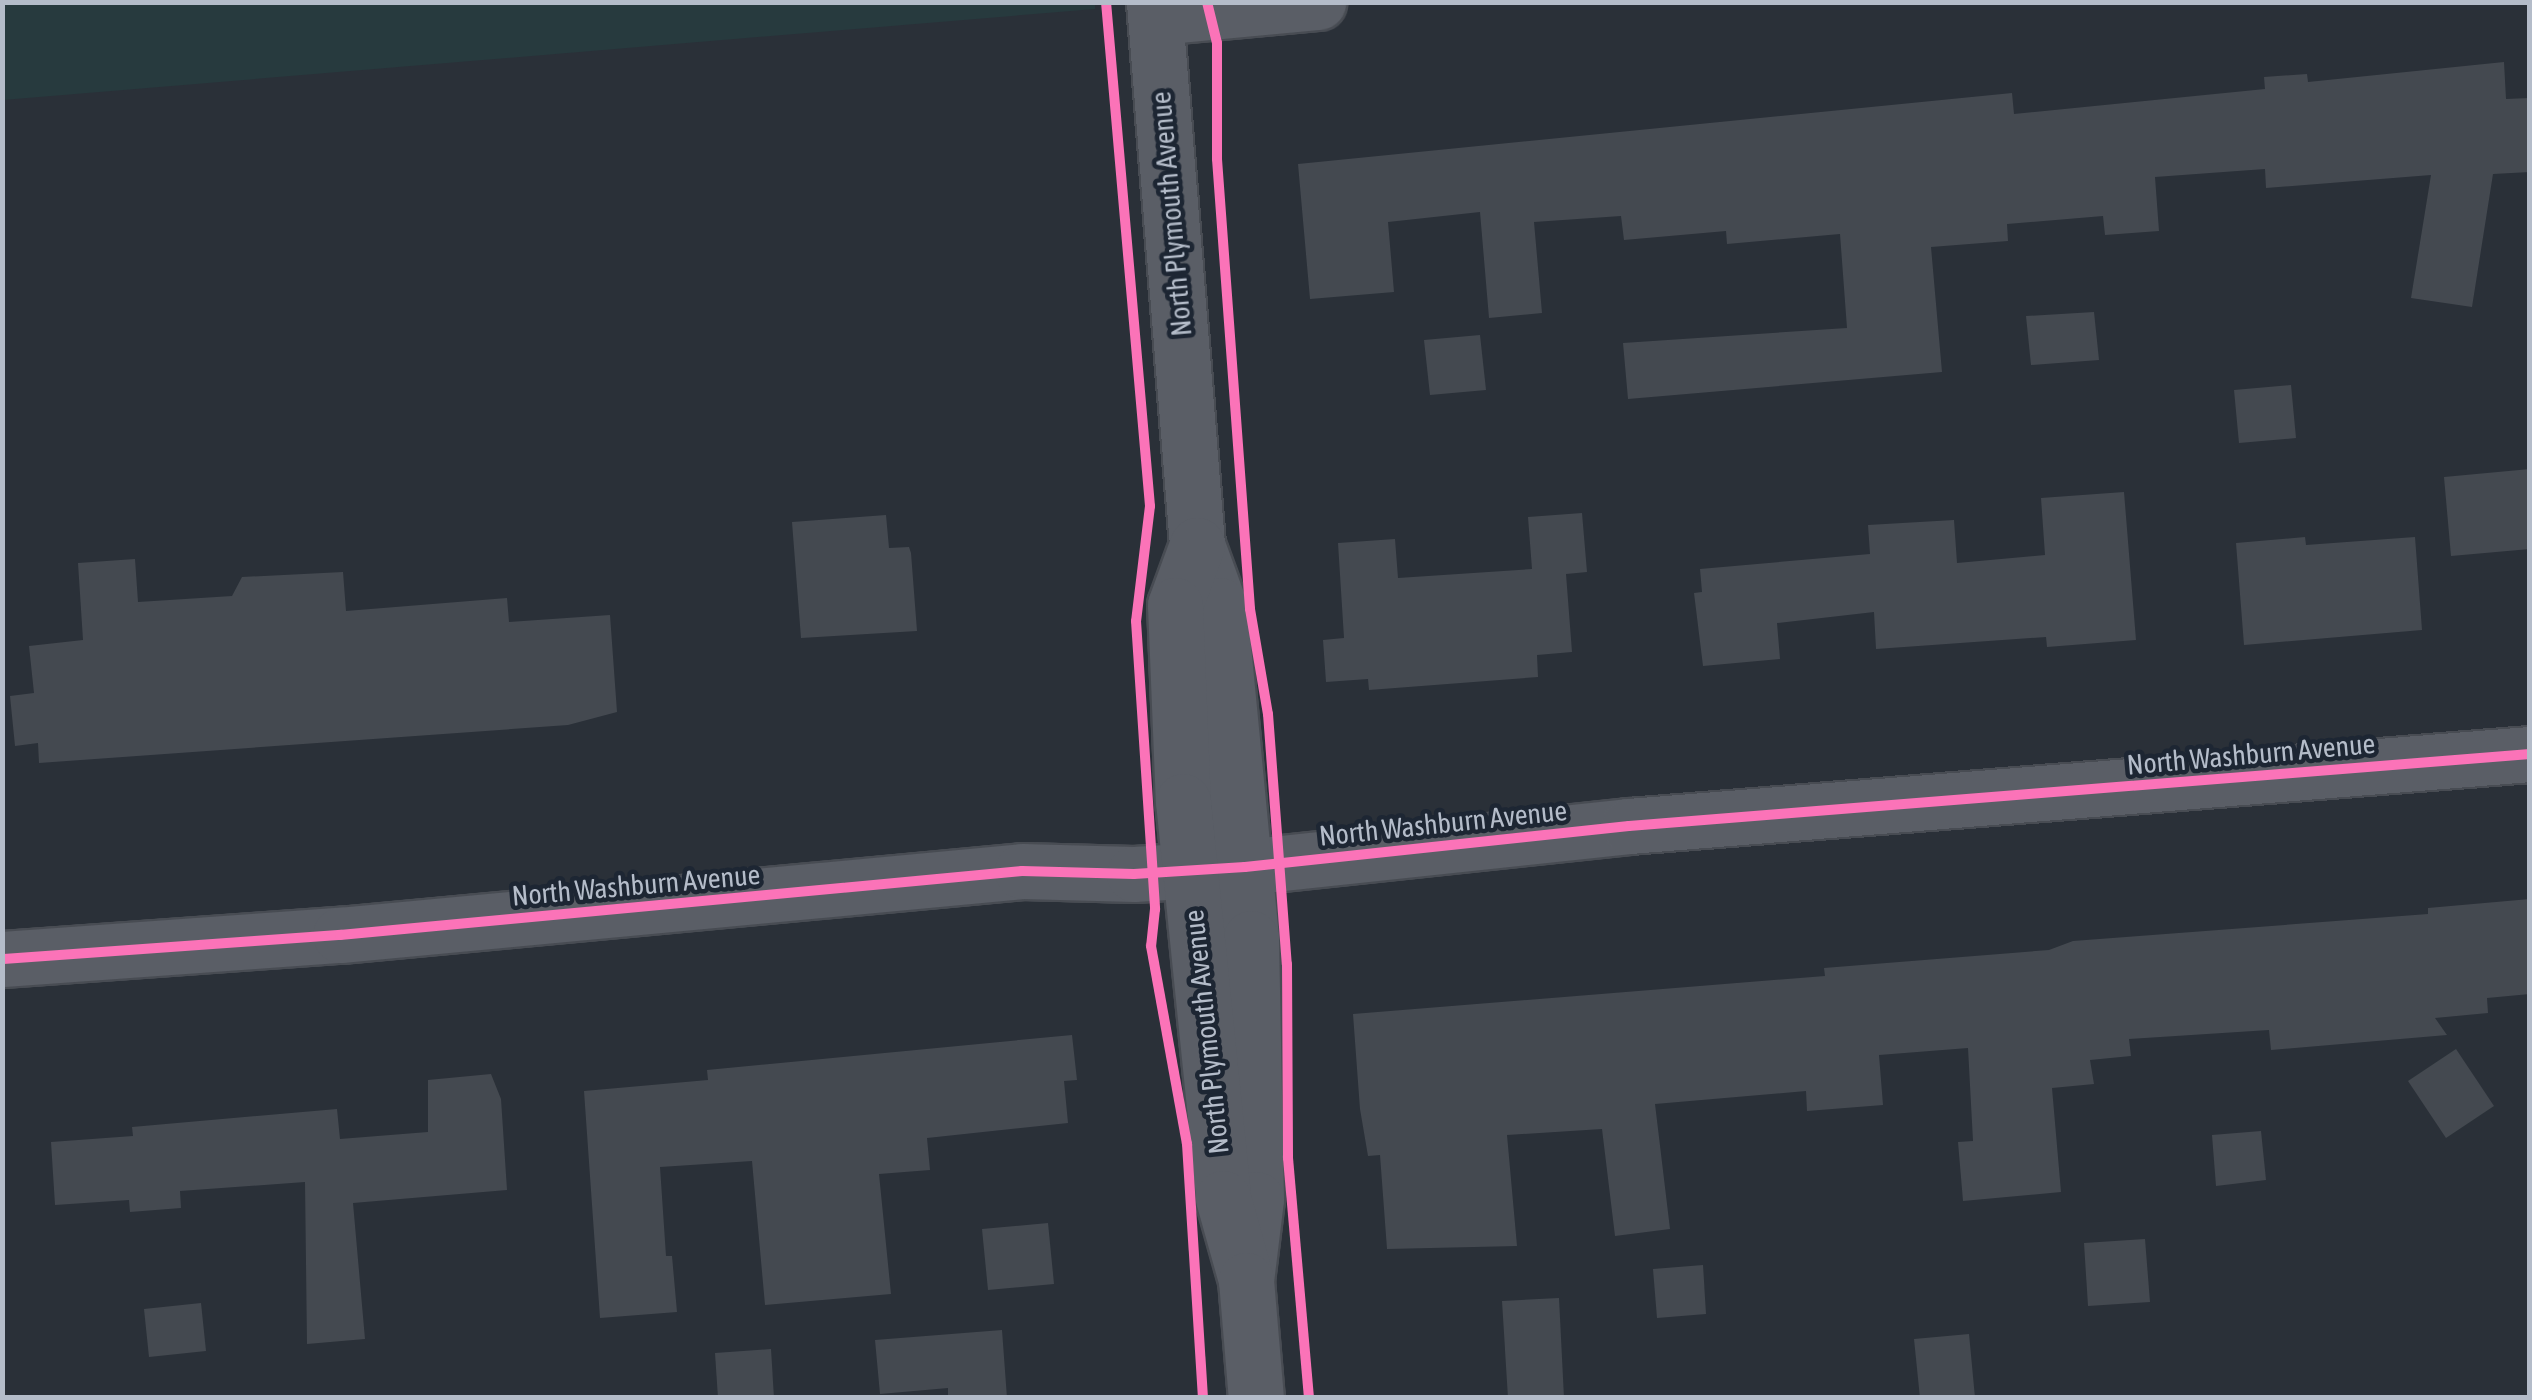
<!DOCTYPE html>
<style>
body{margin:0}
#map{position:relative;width:2532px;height:1400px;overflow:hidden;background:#2a3038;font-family:"Asap Condensed",sans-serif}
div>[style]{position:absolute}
.green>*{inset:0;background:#273a3e}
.building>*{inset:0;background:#444950}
.roads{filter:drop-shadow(2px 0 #484c53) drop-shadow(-2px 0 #484c53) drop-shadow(0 2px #484c53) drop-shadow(0 -2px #484c53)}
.minor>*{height:55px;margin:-27.5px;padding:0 27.5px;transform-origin:27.5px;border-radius:27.5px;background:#5a5e66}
.tertiary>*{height:55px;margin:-27.5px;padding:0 27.5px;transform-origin:27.5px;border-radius:27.5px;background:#5a5e66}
.cycleway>*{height:10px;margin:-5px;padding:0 5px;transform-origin:5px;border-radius:5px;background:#fb73b8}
span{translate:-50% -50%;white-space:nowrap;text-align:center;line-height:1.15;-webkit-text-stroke:9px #1d2633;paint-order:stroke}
.street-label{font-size:28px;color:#b4bcc9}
.frame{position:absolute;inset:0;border:5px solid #b4bcc9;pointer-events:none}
</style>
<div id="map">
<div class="green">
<i style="clip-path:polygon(1095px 3px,1095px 9px,3px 100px,3px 3px)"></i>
</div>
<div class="building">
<i style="clip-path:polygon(2504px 62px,2506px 99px,2530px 98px,2530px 172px,2493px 174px,2472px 307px,2411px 298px,2431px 175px,2266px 188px,2265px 169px,2155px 177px,2159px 231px,2105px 235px,2103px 216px,2007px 224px,2008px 241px,1931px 247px,1942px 372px,1628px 399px,1623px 343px,1847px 328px,1840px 234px,1727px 244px,1726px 231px,1624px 240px,1621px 216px,1534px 222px,1542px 313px,1489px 318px,1480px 212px,1388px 222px,1394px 292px,1310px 299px,1298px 164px,2012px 93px,2014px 114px,2265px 89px,2264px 77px,2307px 74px,2308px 82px)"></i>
<i style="clip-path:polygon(2094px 312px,2099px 360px,2031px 365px,2026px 316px)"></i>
<i style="clip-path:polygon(1480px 335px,1486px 390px,1430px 395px,1424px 340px)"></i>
<i style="clip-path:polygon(2291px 385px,2296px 438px,2239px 443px,2234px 390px)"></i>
<i style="clip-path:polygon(2530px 469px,2530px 549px,2451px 556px,2444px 477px)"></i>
<i style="clip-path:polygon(2124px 492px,2136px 640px,2047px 647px,2046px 637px,1876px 649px,1874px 612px,1777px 623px,1780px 659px,1703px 666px,1694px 593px,1702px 592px,1700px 569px,1870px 554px,1868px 525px,1954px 520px,1957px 563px,2045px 555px,2041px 498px)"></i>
<i style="clip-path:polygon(1582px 513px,1587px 572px,1566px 574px,1572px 652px,1537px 655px,1538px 677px,1369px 690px,1368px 679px,1326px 682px,1323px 640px,1344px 638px,1338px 543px,1395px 539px,1398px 578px,1532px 569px,1528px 517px)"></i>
<i style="clip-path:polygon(886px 515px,889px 548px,909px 547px,911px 553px,917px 631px,801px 638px,792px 522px)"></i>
<i style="clip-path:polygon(2305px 537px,2306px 545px,2415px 537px,2422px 630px,2244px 645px,2236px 543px)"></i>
<i style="clip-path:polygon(135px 559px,138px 602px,232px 596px,242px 577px,343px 572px,346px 611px,507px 598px,509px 622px,610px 615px,617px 712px,568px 725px,39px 763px,38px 743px,15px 746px,10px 696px,34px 693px,29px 646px,83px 640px,78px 563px)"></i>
<i style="clip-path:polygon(2530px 899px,2530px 994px,2487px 998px,2488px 1013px,2435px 1018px,2447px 1035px,2271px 1050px,2269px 1030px,2129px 1039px,2131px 1056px,2090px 1060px,2094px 1084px,2052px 1088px,2061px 1192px,1963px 1201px,1958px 1142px,1973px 1141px,1968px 1048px,1879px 1055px,1883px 1105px,1807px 1111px,1806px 1091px,1655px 1104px,1670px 1229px,1615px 1236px,1602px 1129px,1507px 1135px,1517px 1246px,1387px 1249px,1380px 1155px,1368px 1156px,1360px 1109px,1353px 1014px,1825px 976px,1824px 968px,2049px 950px,2073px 941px,2428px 914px,2428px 908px)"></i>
<i style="clip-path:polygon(1072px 1035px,1077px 1080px,1064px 1081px,1068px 1123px,927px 1138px,930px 1170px,879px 1174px,891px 1294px,765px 1305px,752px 1161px,660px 1167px,666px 1256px,672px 1256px,677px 1312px,600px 1318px,584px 1091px,708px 1080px,707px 1070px)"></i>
<i style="clip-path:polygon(2456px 1049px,2494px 1106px,2446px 1138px,2408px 1081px)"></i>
<i style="clip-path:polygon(491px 1074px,501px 1099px,507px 1190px,353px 1203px,365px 1339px,307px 1344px,305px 1182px,180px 1191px,181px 1208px,130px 1212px,129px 1200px,55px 1205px,51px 1142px,133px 1136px,132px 1127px,337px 1109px,340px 1139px,428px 1132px,428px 1080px)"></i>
<i style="clip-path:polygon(2261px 1131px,2266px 1180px,2216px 1186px,2212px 1135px)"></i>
<i style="clip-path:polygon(1048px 1223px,1054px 1284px,988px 1290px,982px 1229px)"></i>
<i style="clip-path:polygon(2145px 1239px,2150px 1302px,2088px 1306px,2084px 1243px)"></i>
<i style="clip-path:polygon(1703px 1265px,1706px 1314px,1657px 1318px,1653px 1269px)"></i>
<i style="clip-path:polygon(1559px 1298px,1564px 1398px,1508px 1398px,1502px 1301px)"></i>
<i style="clip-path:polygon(201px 1303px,206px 1351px,149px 1357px,144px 1309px)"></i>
<i style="clip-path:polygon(1002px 1330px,1007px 1398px,948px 1398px,948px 1388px,880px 1394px,875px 1340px)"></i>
<i style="clip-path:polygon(1969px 1334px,1975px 1398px,1920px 1398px,1914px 1339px)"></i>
<i style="clip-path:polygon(771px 1349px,774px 1398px,718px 1398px,715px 1353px)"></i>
</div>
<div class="roads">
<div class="minor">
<i style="left:1156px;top:17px;width:163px;rotate:-5.3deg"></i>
<i style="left:2px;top:959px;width:339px;rotate:-4.1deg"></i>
<i style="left:340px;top:935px;width:685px;rotate:-5.36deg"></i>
<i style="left:1022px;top:871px;width:112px;rotate:1.5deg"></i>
<i style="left:1134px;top:874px;width:111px;rotate:-3.6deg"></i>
<i style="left:1245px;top:867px;width:386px;rotate:-6.1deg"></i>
<i style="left:1629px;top:826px;width:904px;rotate:-4.57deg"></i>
</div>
<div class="tertiary">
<i style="left:1154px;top:2px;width:545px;rotate:85.47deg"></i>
<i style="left:1197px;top:545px;width:64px;rotate:69.9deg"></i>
<i style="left:1219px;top:605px;width:335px;rotate:84.5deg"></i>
<i style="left:1251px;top:938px;width:261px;rotate:88.9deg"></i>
<i style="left:1256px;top:1199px;width:82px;rotate:97deg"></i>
<i style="left:1197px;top:545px;width:64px;rotate:110.1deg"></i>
<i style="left:1175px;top:605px;width:196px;rotate:87.7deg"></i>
<i style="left:1183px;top:801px;width:399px;rotate:84.2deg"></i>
<i style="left:1223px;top:1198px;width:85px;rotate:74.3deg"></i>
<i style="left:1246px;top:1280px;width:118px;rotate:85.2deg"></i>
</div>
</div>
<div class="cycleway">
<i style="left:1106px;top:2px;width:506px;rotate:85.01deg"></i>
<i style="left:1150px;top:506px;width:116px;rotate:96.9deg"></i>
<i style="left:1136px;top:621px;width:289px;rotate:86.2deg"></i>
<i style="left:1155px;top:909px;width:37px;rotate:96deg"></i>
<i style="left:1151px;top:946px;width:201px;rotate:79.7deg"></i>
<i style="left:1187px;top:1144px;width:255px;rotate:86.4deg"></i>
<i style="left:1207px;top:2px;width:42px;rotate:76.3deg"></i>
<i style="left:1217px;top:43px;width:116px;rotate:90deg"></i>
<i style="left:1217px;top:159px;width:451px;rotate:85.8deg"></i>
<i style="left:1250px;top:609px;width:107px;rotate:80.3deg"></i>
<i style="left:1268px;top:714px;width:251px;rotate:85.7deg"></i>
<i style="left:1287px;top:964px;width:194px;rotate:89.7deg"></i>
<i style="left:1288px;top:1158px;width:241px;rotate:85deg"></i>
<i style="left:2px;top:959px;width:339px;rotate:-4.1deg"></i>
<i style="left:340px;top:935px;width:685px;rotate:-5.36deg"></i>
<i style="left:1022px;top:871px;width:112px;rotate:1.5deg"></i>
<i style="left:1134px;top:874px;width:111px;rotate:-3.6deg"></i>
<i style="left:1245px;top:867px;width:386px;rotate:-6.1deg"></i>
<i style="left:1629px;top:826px;width:904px;rotate:-4.57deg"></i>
</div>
<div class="street-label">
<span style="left:1171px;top:214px;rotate:-95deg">North Plymouth Avenue</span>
<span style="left:2251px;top:754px;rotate:-5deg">North Washburn Avenue</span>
<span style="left:1443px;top:823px;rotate:-6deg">North Washburn Avenue</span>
<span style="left:636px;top:885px;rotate:-5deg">North Washburn Avenue</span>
<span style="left:1206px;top:1032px;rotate:-96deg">North Plymouth Avenue</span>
</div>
<div class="frame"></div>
</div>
